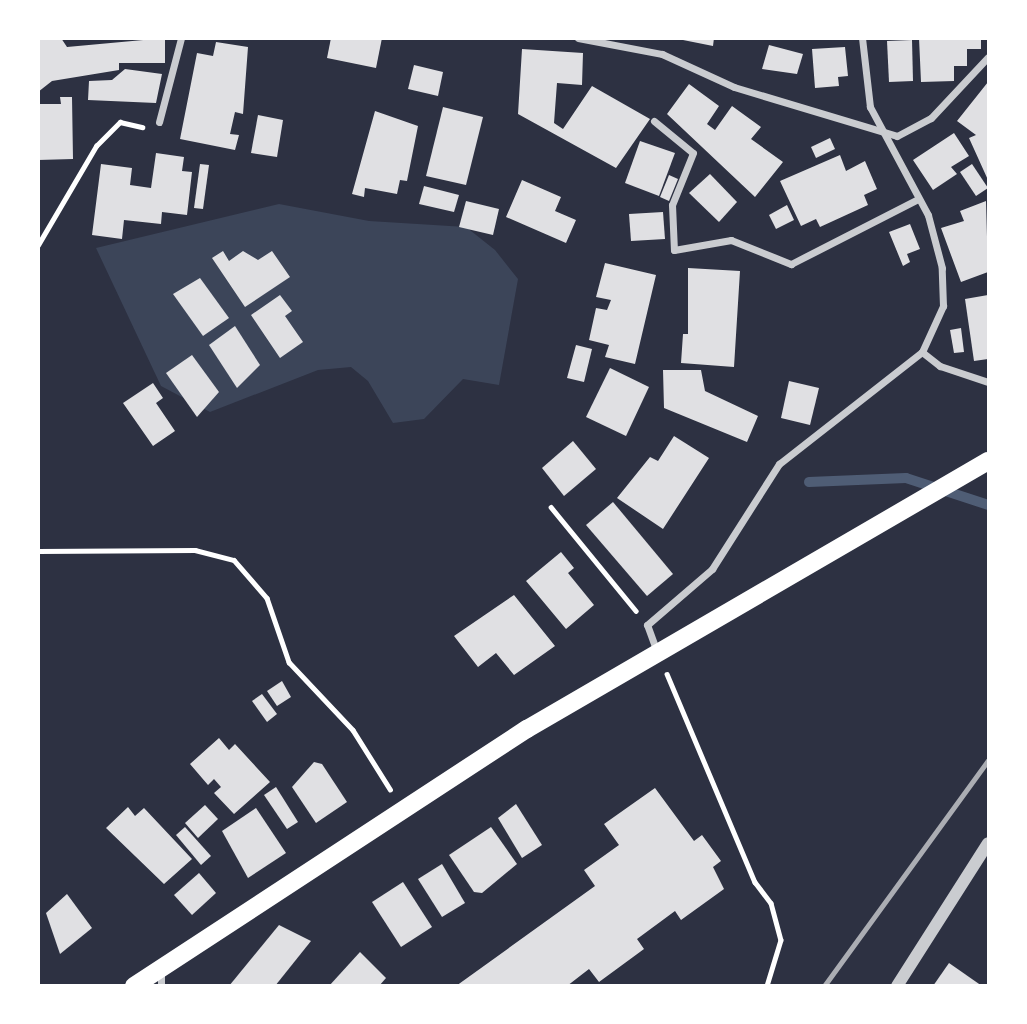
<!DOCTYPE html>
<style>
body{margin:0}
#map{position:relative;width:1027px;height:1024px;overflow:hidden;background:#2d3142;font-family:"Archivo Narrow",sans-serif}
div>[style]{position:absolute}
.green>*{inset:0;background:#3c4559}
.stream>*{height:10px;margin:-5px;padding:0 5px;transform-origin:5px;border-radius:5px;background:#4f5d75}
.building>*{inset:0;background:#e0e0e3}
.path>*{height:4.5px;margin:-2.25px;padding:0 2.25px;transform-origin:2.25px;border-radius:2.25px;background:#fff}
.minor>*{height:7px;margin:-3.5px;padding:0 3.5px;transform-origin:3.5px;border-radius:3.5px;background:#caccd0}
.tertiary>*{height:12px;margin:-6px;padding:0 6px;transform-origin:6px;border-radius:6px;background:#caccd0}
.primary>*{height:18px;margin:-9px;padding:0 9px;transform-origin:9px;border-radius:9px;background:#fff}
.rail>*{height:5px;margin:-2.5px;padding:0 2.5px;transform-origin:2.5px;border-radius:2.5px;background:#abadb3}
span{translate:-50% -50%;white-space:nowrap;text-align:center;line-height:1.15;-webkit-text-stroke:6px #fff;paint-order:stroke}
.frame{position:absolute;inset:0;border:40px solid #fff;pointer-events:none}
</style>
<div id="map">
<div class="green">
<i style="clip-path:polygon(279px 204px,369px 221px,466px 227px,495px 250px,518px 279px,499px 385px,463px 379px,424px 419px,393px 423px,368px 381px,351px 367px,318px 370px,210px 412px,161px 386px,96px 248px)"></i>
</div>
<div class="stream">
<i style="left:809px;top:482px;width:97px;rotate:-2.4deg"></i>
<i style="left:906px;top:478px;width:86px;rotate:18.2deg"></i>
</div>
<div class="building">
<i style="clip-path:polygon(38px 38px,61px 38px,67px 47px,165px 38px,165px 63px,119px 63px,119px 70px,52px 81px,38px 92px)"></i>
<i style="clip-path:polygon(331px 38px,382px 38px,376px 68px,327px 58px)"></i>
<i style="clip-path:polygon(673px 38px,714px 38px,713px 46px)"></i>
<i style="clip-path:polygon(919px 38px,981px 38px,981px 49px,967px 49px,967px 66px,954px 66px,954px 81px,921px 82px)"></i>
<i style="clip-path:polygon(912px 40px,913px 81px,889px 82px,887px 41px)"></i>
<i style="clip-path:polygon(216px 42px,248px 47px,243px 114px,235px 112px,230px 134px,239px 135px,235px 150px,180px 139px,197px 53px,213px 56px)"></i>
<i style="clip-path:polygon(769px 45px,803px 54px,797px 74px,762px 69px)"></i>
<i style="clip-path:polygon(845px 47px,848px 76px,838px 77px,839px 86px,815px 88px,812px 49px)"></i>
<i style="clip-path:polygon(522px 49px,583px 53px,582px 85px,557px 83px,554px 123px,563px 129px,592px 86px,650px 119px,616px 168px,518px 114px)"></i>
<i style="clip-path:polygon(414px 65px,443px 72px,438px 96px,408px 89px)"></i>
<i style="clip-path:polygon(125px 69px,162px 74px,156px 103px,88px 100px,89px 81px,112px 80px)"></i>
<i style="clip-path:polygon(988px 82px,988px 180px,969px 138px,976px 135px,957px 121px)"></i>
<i style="clip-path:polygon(689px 84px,719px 106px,707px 124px,715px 130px,732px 106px,761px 127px,751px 139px,783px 162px,755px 197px,667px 114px)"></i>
<i style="clip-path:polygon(60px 97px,72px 97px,73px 159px,38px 160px,38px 104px,61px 104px)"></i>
<i style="clip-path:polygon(443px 107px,483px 117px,466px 185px,426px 176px)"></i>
<i style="clip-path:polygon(375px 111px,418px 126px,407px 181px,400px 180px,397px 194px,365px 188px,364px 197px,352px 194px)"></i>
<i style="clip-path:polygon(258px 115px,283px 120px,277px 157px,251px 153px)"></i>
<i style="clip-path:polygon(954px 133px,969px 156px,951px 167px,957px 174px,933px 190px,913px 160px)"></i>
<i style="clip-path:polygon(830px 138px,835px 149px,816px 158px,811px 147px)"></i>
<i style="clip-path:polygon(640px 141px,675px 153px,659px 196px,625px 183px)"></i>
<i style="clip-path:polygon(156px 153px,184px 157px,182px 171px,192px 172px,187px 215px,162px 212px,161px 224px,124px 220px,122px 239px,92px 235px,101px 164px,132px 168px,130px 185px,151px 188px)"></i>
<i style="clip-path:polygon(840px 155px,846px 171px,865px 161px,877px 189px,864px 195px,868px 205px,820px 227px,816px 219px,801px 226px,780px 181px)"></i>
<i style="clip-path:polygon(200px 164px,209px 165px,203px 209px,194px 208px)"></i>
<i style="clip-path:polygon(972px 164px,988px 188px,976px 196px,960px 172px)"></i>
<i style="clip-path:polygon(710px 174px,737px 202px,719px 222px,689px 193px)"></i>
<i style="clip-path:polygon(669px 175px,678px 179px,669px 201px,660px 197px)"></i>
<i style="clip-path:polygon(522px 180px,561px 197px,555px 211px,576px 220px,566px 243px,506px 217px)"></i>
<i style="clip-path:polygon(424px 186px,459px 195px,454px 212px,419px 204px)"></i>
<i style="clip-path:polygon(466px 201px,499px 209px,493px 235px,459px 227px)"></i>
<i style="clip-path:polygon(986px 201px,988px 272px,961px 282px,941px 228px,964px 221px,960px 211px)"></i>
<i style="clip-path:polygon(787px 205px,794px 220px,776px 229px,769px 215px)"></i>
<i style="clip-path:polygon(663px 212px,665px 239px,631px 241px,629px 214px)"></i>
<i style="clip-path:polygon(910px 224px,920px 249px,907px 254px,910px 262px,903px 266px,889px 232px)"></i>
<i style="clip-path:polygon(223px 251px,229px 261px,243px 251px,258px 260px,272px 251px,290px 277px,245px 307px,212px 258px)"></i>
<i style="clip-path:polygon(605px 263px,656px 275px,635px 364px,605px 357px,609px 345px,589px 340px,596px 308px,607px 310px,611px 300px,596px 297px)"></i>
<i style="clip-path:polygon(688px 268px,740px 271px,734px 367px,681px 363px,683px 334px,688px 334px)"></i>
<i style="clip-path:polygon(200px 278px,229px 318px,203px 336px,173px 294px)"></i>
<i style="clip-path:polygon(280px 295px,292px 311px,285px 316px,303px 342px,280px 358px,251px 315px)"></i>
<i style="clip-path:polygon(988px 295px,988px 359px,974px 361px,965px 299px)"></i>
<i style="clip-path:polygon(235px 326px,260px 365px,237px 388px,209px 345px)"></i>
<i style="clip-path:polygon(961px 328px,964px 352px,954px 353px,950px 330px)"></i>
<i style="clip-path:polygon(576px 345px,592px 349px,584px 382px,567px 378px)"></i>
<i style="clip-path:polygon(192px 355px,219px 392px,197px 417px,166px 373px)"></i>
<i style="clip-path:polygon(610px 368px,649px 387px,626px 436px,586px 417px)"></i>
<i style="clip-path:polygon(663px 370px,701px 370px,705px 391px,758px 416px,747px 442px,664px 408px)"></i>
<i style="clip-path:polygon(789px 381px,819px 388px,810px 425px,781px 418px)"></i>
<i style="clip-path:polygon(153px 383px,163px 398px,156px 403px,175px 431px,153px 446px,123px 403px)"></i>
<i style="clip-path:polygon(674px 436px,709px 458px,663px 529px,617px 498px,650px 457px,658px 461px)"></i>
<i style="clip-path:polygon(573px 441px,596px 469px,564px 496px,542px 468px)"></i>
<i style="clip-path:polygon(613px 502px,673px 574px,647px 596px,586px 525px)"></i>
<i style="clip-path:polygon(561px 552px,574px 568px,568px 573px,594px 605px,566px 629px,526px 581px)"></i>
<i style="clip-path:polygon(514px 595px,555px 646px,514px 675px,496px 653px,478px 667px,454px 636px)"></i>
<i style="clip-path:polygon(282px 681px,291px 697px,277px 706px,267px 691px)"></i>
<i style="clip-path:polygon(262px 694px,277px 714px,267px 722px,252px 701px)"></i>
<i style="clip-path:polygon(219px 738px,229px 750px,235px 744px,270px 782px,234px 814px,214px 793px,221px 787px,214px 779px,208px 785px,190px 764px)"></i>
<i style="clip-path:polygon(314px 762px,322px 764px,347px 802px,316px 823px,292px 787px)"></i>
<i style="clip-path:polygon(276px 787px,298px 822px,287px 829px,264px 795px)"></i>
<i style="clip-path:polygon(655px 788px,694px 841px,702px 835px,721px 861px,713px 867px,724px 889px,681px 920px,675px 911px,637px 939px,644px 949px,599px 982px,589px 969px,567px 986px,456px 986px,595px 886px,584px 870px,619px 845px,604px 824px)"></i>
<i style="clip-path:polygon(516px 804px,542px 845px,522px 858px,498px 818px)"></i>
<i style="clip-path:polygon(205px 805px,218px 819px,198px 838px,185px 823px)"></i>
<i style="clip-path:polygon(128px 807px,135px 816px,144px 808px,192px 859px,164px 884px,106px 828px)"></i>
<i style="clip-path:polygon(256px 808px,286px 853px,248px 878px,222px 831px)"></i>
<i style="clip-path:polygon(185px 827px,211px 856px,201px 865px,176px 835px)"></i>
<i style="clip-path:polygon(491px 827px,517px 864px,482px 893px,474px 892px,449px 855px)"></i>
<i style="clip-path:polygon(442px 864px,465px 903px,442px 917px,418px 879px)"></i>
<i style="clip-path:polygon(199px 873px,216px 893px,192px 915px,174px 895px)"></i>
<i style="clip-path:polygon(403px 882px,432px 927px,401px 947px,372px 902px)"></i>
<i style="clip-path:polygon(67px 894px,92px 928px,60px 954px,46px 913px)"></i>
<i style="clip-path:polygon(279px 925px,311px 941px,275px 986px,229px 986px)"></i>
<i style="clip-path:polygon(360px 952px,386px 978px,379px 986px,329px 986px)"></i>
<i style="clip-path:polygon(949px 963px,982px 986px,933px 986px)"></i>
</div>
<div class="path">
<i style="left:38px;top:245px;width:115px;rotate:-59.6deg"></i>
<i style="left:96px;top:146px;width:34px;rotate:-45deg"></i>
<i style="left:120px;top:122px;width:23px;rotate:13deg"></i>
<i style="left:551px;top:507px;width:134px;rotate:50.7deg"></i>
<i style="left:38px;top:551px;width:157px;rotate:-0.4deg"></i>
<i style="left:195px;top:550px;width:40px;rotate:14.4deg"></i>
<i style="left:234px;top:560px;width:50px;rotate:49deg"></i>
<i style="left:267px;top:598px;width:68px;rotate:71deg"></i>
<i style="left:289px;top:662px;width:93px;rotate:46.7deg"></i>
<i style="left:353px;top:730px;width:70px;rotate:57.9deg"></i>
<i style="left:667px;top:674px;width:226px;rotate:67.1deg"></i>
<i style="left:755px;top:882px;width:26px;rotate:53deg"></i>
<i style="left:771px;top:903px;width:38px;rotate:75deg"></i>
<i style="left:781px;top:940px;width:48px;rotate:106.9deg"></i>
</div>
<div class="minor">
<i style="left:578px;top:38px;width:86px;rotate:10.8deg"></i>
<i style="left:662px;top:54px;width:79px;rotate:24.6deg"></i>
<i style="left:734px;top:87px;width:170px;rotate:16.7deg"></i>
<i style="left:897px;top:136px;width:38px;rotate:-28deg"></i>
<i style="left:931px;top:118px;width:83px;rotate:-46.9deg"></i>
<i style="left:654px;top:121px;width:50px;rotate:39.4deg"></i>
<i style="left:693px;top:153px;width:56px;rotate:112deg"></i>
<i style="left:672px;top:205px;width:45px;rotate:87.5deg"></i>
<i style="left:674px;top:250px;width:58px;rotate:-10deg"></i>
<i style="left:731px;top:240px;width:65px;rotate:21.8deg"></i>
<i style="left:791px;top:264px;width:143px;rotate:-27.1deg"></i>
<i style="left:159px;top:122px;width:87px;rotate:-75.3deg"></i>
<i style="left:922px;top:352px;width:23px;rotate:38deg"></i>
<i style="left:940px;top:366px;width:51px;rotate:18.4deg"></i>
<i style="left:657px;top:652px;width:29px;rotate:-110deg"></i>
<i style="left:647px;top:625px;width:86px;rotate:-40.7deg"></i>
<i style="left:712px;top:569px;width:125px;rotate:-57.5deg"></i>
<i style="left:779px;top:464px;width:182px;rotate:-38.1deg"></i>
<i style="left:922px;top:352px;width:51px;rotate:-65.5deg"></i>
<i style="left:943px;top:306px;width:38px;rotate:-92deg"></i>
<i style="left:942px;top:268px;width:55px;rotate:-104.8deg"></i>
<i style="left:928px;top:215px;width:123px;rotate:-118.2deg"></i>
<i style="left:870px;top:107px;width:69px;rotate:-96.6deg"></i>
<i style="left:161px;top:986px;width:15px;rotate:-90deg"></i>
</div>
<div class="tertiary">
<i style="left:897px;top:986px;width:169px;rotate:-57.5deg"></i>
</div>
<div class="primary">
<i style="left:134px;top:986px;width:470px;rotate:-33.2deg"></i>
<i style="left:527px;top:729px;width:533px;rotate:-30.17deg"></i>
</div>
<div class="rail">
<i style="left:824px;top:986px;width:279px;rotate:-54deg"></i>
</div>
<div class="frame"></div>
</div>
